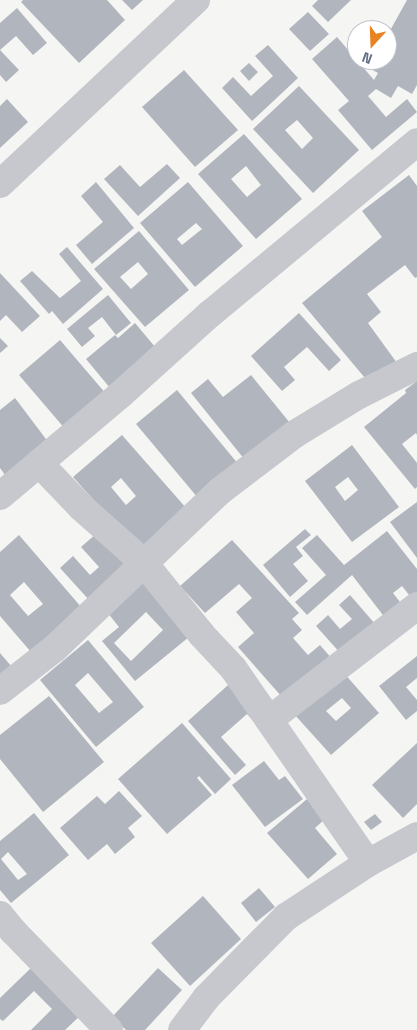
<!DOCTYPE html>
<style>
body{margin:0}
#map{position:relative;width:417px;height:1030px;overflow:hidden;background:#f5f6f3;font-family:"Space Grotesk",sans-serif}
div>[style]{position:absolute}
.building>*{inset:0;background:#b1b5bd}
.minor>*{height:28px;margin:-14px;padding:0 14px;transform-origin:14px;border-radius:14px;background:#c6c8cd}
.tertiary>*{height:28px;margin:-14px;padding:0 14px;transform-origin:14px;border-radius:14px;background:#c6c8cd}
span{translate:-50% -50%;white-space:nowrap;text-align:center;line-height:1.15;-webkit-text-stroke:5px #fff;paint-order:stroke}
.north{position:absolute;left:347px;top:20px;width:50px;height:50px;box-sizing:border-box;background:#fff;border:1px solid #c1c5ce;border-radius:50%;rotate:200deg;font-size:14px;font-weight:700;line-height:20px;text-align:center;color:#646e85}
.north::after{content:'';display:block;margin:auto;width:18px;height:22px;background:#e88321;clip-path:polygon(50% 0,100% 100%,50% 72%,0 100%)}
</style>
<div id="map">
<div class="building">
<i style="clip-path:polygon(23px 0,107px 0,125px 20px,79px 63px,21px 2px)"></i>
<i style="clip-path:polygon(122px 0,143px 0,132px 10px)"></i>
<i style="clip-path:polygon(318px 0,351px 0,328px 22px,312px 6px)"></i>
<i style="clip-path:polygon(407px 0,417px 0,417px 85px,412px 94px,398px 86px,391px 98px,376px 89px,368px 96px,386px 117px,407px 99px,417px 112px,372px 150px,338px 110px,349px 101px,312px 59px,337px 37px,374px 80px,378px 73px,369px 68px,373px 60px,387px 60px,387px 36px)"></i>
<i style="clip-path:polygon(17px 8px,47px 43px,33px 55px,16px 36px,0 50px,19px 70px,6px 82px,0 75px,0 23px)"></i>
<i style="clip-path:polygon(308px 12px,329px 34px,310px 51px,289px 29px)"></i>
<i style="clip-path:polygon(268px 45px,298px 78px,252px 121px,222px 88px,233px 77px,251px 96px,273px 76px,255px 56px)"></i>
<i style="clip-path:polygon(249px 63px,258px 72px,249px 81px,240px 71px)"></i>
<i style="clip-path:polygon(184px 70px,238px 130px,195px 167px,142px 107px)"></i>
<i style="clip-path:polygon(evenodd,299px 86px,359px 150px,313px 193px,253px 129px,299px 86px,297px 120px,313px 138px,302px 149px,285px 130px,297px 120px)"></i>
<i style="clip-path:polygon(7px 99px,28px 122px,0 148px,0 106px)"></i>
<i style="clip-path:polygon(evenodd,244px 134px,302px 199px,256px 239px,198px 174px,244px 134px,246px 166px,261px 185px,247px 197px,231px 179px,246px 166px)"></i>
<i style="clip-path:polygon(167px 164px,180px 178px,138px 216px,104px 179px,120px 165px,140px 187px)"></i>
<i style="clip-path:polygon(409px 175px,417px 186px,417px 277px,415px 278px,405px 265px,367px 294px,381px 312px,368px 323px,397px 363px,370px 384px,302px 303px,382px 237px,362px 211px)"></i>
<i style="clip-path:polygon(96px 182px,134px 228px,92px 264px,76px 245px,103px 222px,81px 196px)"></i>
<i style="clip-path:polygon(evenodd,188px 182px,243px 246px,195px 287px,140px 223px,188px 182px,196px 223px,202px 229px,182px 245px,177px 239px,196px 223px)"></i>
<i style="clip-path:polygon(evenodd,139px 231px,189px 290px,145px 327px,94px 269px,139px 231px,138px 262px,148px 274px,131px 289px,120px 277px,138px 262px)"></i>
<i style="clip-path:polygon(67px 247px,103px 289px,63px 324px,52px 311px,49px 314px,20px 281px,32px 271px,60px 298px,81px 281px,59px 254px)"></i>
<i style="clip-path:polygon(0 273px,40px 316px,22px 332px,6px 315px,0 321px)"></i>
<i style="clip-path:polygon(108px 295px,131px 323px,116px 335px,102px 317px,88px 328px,95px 336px,82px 347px,67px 329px)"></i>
<i style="clip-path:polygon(299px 313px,341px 360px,329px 371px,307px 347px,284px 367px,295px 380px,282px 391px,251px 356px)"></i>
<i style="clip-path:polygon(135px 323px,161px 354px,110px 388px,86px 359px,115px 335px,118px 338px)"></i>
<i style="clip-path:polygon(0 338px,8px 346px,0 353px)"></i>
<i style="clip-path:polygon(60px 340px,107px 395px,66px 430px,19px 375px)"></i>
<i style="clip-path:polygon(251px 375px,290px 423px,245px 460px,191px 393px,208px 379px,223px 397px)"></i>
<i style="clip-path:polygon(417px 381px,417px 435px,416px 433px,402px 444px,417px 463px,417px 487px,415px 489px,364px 427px,406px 393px,405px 390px)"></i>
<i style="clip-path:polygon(177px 390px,239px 465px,198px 498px,136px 424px)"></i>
<i style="clip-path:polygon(15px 398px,52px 447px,8px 479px,0 468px,0 410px)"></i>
<i style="clip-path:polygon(evenodd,122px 435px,187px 509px,139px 551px,73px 477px,122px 435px,121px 478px,136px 496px,126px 505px,111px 487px,121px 478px)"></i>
<i style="clip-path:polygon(evenodd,352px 445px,399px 507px,352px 542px,305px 481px,352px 445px,348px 477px,358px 490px,345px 501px,335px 487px,348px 477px)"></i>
<i style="clip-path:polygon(417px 502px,417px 558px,390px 522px)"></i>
<i style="clip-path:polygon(305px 529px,311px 535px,296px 547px,303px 556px,293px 564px,308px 581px,290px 597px,263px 565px)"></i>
<i style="clip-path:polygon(387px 531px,417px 569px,417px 597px,413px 600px,402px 586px,393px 593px,403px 606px,386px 619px,352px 575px,307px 615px,295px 602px,326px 575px,302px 548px,317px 535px,344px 565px)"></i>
<i style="clip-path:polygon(97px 533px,128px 568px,90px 601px,60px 568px,73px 556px,90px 575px,99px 567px,81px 547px)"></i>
<i style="clip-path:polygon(evenodd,19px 535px,82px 608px,31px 652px,0 616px,0 552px,19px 535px,24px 582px,43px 604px,28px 616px,10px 595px,24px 582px)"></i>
<i style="clip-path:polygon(232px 540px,299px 613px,292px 619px,302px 630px,293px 638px,308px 655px,320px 645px,333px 660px,289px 705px,238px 647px,254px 633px,236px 612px,252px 598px,239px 584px,205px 613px,180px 586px)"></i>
<i style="clip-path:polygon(evenodd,144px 582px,189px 637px,135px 681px,102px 641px,119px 627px,107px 612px,144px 582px,146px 612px,163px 630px,131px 661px,114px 643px,146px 612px)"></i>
<i style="clip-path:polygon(350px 595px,376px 625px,342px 655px,316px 626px,328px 615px,340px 629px,352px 619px,339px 605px)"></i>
<i style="clip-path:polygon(evenodd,88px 640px,144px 707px,96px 747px,40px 680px,88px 640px,88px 673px,113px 702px,99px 713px,75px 685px,88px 673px)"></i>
<i style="clip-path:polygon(0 653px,12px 667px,0 677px)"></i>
<i style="clip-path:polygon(417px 656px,417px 678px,406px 687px,417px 700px,417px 711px,406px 720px,379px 686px)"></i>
<i style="clip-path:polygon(evenodd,343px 672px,379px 713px,331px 755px,294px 714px,343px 672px,342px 698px,351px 708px,336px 721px,326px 711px,342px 698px)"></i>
<i style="clip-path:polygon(237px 677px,272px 742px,247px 714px,221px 737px,246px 765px,235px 775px,188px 721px)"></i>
<i style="clip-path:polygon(49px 696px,104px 762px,43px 812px,0 759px,0 735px)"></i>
<i style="clip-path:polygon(182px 723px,231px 779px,215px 794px,199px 776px,197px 778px,212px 795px,167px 834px,118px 779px)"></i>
<i style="clip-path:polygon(417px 743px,417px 804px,403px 818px,372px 785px)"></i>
<i style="clip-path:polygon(264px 761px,279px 780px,285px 776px,303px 799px,265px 827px,232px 785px)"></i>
<i style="clip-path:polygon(119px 791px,142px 816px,128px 828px,135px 837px,115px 854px,107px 844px,88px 860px,60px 828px,97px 796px,105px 804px)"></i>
<i style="clip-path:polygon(307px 799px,324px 820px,315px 828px,337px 854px,308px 879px,267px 833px)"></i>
<i style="clip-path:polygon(evenodd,34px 813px,69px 855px,11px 903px,0 890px,0 841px,34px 813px,8px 852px,27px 874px,18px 880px,1px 859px,8px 852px)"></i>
<i style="clip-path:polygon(375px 814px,382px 822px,371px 830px,364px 822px)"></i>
<i style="clip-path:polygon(259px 888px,275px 907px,256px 922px,241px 903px)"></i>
<i style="clip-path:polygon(203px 896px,241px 939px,190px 986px,151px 943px)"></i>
<i style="clip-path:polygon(33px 966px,81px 1015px,65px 1030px,31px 1030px,52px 1009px,34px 991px,3px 1021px,0 1019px,0 998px)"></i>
<i style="clip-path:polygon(158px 968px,182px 990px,145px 1030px,126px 1030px,112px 1017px)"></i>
</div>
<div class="minor">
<i style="left:0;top:184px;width:269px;rotate:-43.2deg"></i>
<i style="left:39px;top:463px;width:61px;rotate:46.3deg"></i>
<i style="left:81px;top:507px;width:84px;rotate:41.6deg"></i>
<i style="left:144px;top:563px;width:92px;rotate:51.1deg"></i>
<i style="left:202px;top:635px;width:45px;rotate:46.8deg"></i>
<i style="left:233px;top:668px;width:237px;rotate:55.3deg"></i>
<i style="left:0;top:691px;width:70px;rotate:-38deg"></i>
<i style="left:55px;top:648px;width:228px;rotate:-43.6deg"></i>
<i style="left:220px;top:491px;width:94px;rotate:-37.2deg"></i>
<i style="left:295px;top:434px;width:75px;rotate:-31.4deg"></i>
<i style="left:359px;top:395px;width:65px;rotate:-26.6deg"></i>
<i style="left:269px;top:720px;width:187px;rotate:-37.6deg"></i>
<i style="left:0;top:915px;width:21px;rotate:51deg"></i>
<i style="left:13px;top:931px;width:138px;rotate:45.9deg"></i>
<i style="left:182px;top:1030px;width:40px;rotate:-53deg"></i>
<i style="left:206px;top:998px;width:114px;rotate:-45.4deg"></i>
<i style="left:286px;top:917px;width:98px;rotate:-33.4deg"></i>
<i style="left:368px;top:863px;width:56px;rotate:-28.9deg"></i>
</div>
<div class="tertiary">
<i style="left:0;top:496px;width:158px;rotate:-40.1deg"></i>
<i style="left:121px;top:394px;width:120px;rotate:-42deg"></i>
<i style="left:210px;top:314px;width:269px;rotate:-39.7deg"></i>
</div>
<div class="north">N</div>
</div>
